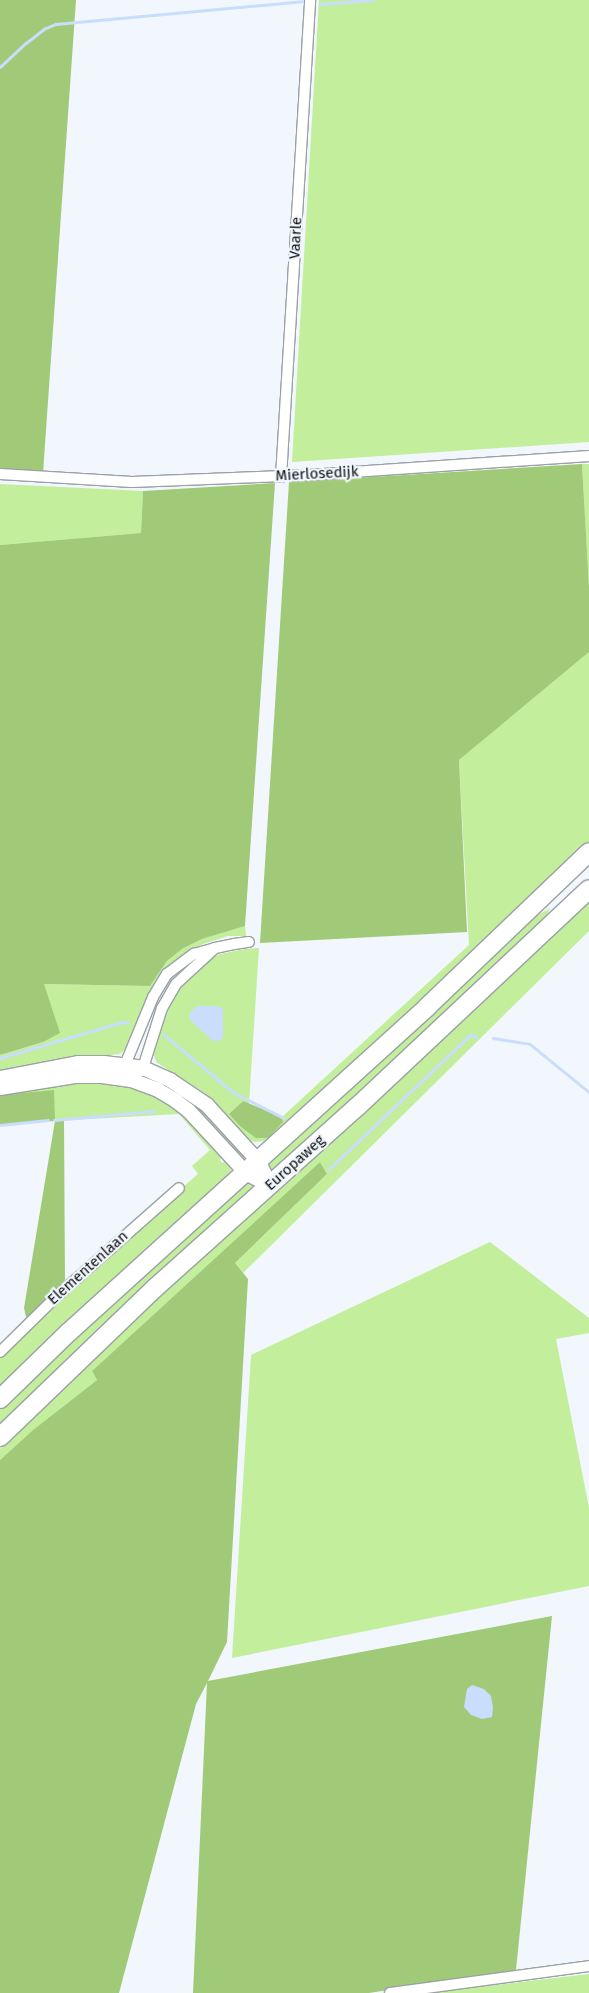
<!DOCTYPE html>
<style>
body{margin:0}
#map{position:relative;width:589px;height:1993px;overflow:hidden;background:#f1f7fc;font-family:"Fira Sans",sans-serif}
div>[style]{position:absolute}
.green>*{inset:0;background:#c3ee9b}
.forest>*{inset:0;background:#a0ca77}
.water>*{inset:0;background:#c9ddfc}
.stream>*{height:2.5px;margin:-1.25px;padding:0 1.25px;transform-origin:1.25px;border-radius:1.25px;background:#c9ddfc}
.roads{filter:drop-shadow(1px 0 #9ba1a6) drop-shadow(-1px 0 #9ba1a6) drop-shadow(0 1px #9ba1a6) drop-shadow(0 -1px #9ba1a6)}
.street>*{height:10px;margin:-5px;padding:0 5px;transform-origin:5px;border-radius:5px;background:#fff}
.secondary>*{height:14px;margin:-7px;padding:0 7px;transform-origin:7px;border-radius:7px;background:#fff}
.highway>*{height:18px;margin:-9px;padding:0 9px;transform-origin:9px;border-radius:9px;background:#fff}
span{translate:-50% -50%;white-space:nowrap;text-align:center;line-height:1.15;-webkit-text-stroke:4.5px #f1f7fc;paint-order:stroke}
.street-label{font-size:15px;color:#0e1012}
</style>
<div id="map">
<div class="green">
<i style="clip-path:polygon(319px 0,589px 0,589px 442px,292px 462px)"></i>
<i style="clip-path:polygon(582px 464px,589px 464px,589px 587px)"></i>
<i style="clip-path:polygon(0 484px,143px 491px,141px 533px,0 545px)"></i>
<i style="clip-path:polygon(589px 652px,589px 842px,482px 944px,266px 1141px,255px 1142px,245px 1138px,205px 1093px,156px 1062px,152px 1049px,157px 1029px,177px 986px,206px 961px,220px 954px,245px 949px,259px 948px,249px 1104px,243px 1101px,229px 1114px,283px 1122px,282px 1117px,469px 945px,459px 760px)"></i>
<i style="clip-path:polygon(589px 901px,589px 931px,243px 1273px,235px 1263px,327px 1174px,320px 1162px,92px 1371px,97px 1380px,33px 1430px,0 1460px,0 1449px,97px 1353px,316px 1156px)"></i>
<i style="clip-path:polygon(550px 908px,542px 927px,271px 1174px,263px 1164px,529px 918px,533px 918px)"></i>
<i style="clip-path:polygon(245px 926px,246px 936px,228px 936px,203px 944px,189px 951px,169px 967px,144px 1004px,129px 1045px,120px 1054px,66px 1060px,0 1075px,0 1055px,43px 1042px,43px 984px,150px 986px,167px 961px,182px 949px,202px 939px)"></i>
<i style="clip-path:polygon(91px 1079px,123px 1083px,169px 1100px,225px 1156px,220px 1160px,222px 1163px,227px 1159px,231px 1170px,229px 1177px,0 1387px,0 1356px,132px 1231px,198px 1174px,192px 1166px,210px 1150px,179px 1114px,55px 1121px,15px 1092px,0 1095px,0 1090px)"></i>
<i style="clip-path:polygon(158px 1079px,187px 1094px,247px 1155px,243px 1158px,200px 1113px,156px 1082px)"></i>
<i style="clip-path:polygon(249px 1178px,256px 1186px,160px 1272px,146px 1289px,0 1430px,0 1407px)"></i>
<i style="clip-path:polygon(490px 1242px,589px 1318px,589px 1333px,556px 1339px,589px 1508px,589px 1586px,232px 1658px,251px 1355px)"></i>
<i style="clip-path:polygon(589px 1974px,589px 1993px,434px 1993px,445px 1991px)"></i>
</div>
<div class="forest">
<i style="clip-path:polygon(0 0,76px 0,43px 473px,0 470px)"></i>
<i style="clip-path:polygon(582px 464px,589px 587px,589px 652px,459px 760px,467px 932px,260px 943px,289px 482px)"></i>
<i style="clip-path:polygon(275px 483px,245px 926px,202px 939px,182px 949px,167px 961px,150px 986px,44px 984px,60px 1033px,43px 1042px,0 1055px,0 545px,141px 533px,143px 491px)"></i>
<i style="clip-path:polygon(54px 1090px,55px 1120px,64px 1121px,65px 1282px,27px 1321px,24px 1308px,55px 1121px,0 1125px,0 1095px)"></i>
<i style="clip-path:polygon(243px 1101px,282px 1117px,283px 1122px,268px 1138px,256px 1138px,241px 1127px,229px 1114px)"></i>
<i style="clip-path:polygon(320px 1162px,327px 1174px,235px 1263px,248px 1279px,227px 1642px,208px 1681px,552px 1616px,516px 1970px,369px 1993px,193px 1993px,207px 1683px,196px 1704px,119px 1993px,0 1993px,0 1460px,33px 1430px,97px 1380px,92px 1371px)"></i>
</div>
<div class="water">
<i style="clip-path:polygon(197px 1006px,217px 1006px,223px 1009px,223px 1037px,220px 1041px,213px 1041px,190px 1020px,189px 1014px)"></i>
<i style="clip-path:polygon(472px 1685px,484px 1689px,491px 1696px,493px 1707px,492px 1717px,482px 1719px,471px 1715px,464px 1707px,467px 1689px)"></i>
</div>
<div class="stream">
<i style="left:320px;top:4px;width:53px;rotate:-4.3deg"></i>
<i style="left:0;top:67px;width:35px;rotate:-43deg"></i>
<i style="left:26px;top:43px;width:23px;rotate:-38deg"></i>
<i style="left:44px;top:29px;width:13px;rotate:-23deg"></i>
<i style="left:56px;top:24px;width:247px;rotate:-5.3deg"></i>
<i style="left:163px;top:1034px;width:91px;rotate:39.6deg"></i>
<i style="left:233px;top:1092px;width:57px;rotate:27deg"></i>
<i style="left:493px;top:1038px;width:37px;rotate:9deg"></i>
<i style="left:530px;top:1044px;width:76px;rotate:39.1deg"></i>
<i style="left:0;top:1058px;width:127px;rotate:-16.4deg"></i>
<i style="left:122px;top:1022px;width:6px;rotate:9deg"></i>
<i style="left:54px;top:1120px;width:101px;rotate:-5.1deg"></i>
<i style="left:0;top:1125px;width:48px;rotate:-5.9deg"></i>
<i style="left:329px;top:1169px;width:195px;rotate:-43.5deg"></i>
<i style="left:470px;top:1035px;width:7px;rotate:16deg"></i>
</div>
<div class="roads">
<div class="street">
<i style="left:0;top:474px;width:132px;rotate:3.5deg"></i>
<i style="left:132px;top:482px;width:177px;rotate:-2.3deg"></i>
<i style="left:309px;top:475px;width:281px;rotate:-3.9deg"></i>
<i style="left:281px;top:477px;width:478px;rotate:-86.5deg"></i>
<i style="left:215px;top:948px;width:53px;rotate:137.3deg"></i>
<i style="left:176px;top:984px;width:28px;rotate:120deg"></i>
<i style="left:162px;top:1008px;width:63px;rotate:107.6deg"></i>
<i style="left:143px;top:1068px;width:17px;rotate:135deg"></i>
<i style="left:131px;top:1080px;width:16px;rotate:-112deg"></i>
<i style="left:125px;top:1065px;width:74px;rotate:-67.6deg"></i>
<i style="left:153px;top:997px;width:27px;rotate:-59deg"></i>
<i style="left:167px;top:974px;width:34px;rotate:-37deg"></i>
<i style="left:194px;top:954px;width:22px;rotate:-16deg"></i>
<i style="left:215px;top:948px;width:19px;rotate:-12deg"></i>
<i style="left:234px;top:944px;width:15px;rotate:-8deg"></i>
<i style="left:0;top:1352px;width:78px;rotate:-44.5deg"></i>
<i style="left:56px;top:1297px;width:164px;rotate:-41.5deg"></i>
<i style="left:390px;top:1993px;width:201px;rotate:-7.7deg"></i>
</div>
<div class="secondary">
<i style="left:0;top:1078px;width:79px;rotate:-10.9deg"></i>
<i style="left:78px;top:1063px;width:26px"></i>
<i style="left:104px;top:1063px;width:39px;rotate:7deg"></i>
<i style="left:143px;top:1068px;width:30px;rotate:24deg"></i>
<i style="left:170px;top:1080px;width:45px;rotate:34deg"></i>
<i style="left:207px;top:1105px;width:77px;rotate:47.6deg"></i>
<i style="left:259px;top:1162px;width:26px;rotate:65deg"></i>
<i style="left:0;top:1088px;width:76px;rotate:-9.1deg"></i>
<i style="left:75px;top:1076px;width:27px"></i>
<i style="left:102px;top:1076px;width:29px;rotate:8deg"></i>
<i style="left:131px;top:1080px;width:29px;rotate:20deg"></i>
<i style="left:158px;top:1090px;width:21px;rotate:31deg"></i>
<i style="left:176px;top:1101px;width:16px;rotate:38deg"></i>
<i style="left:189px;top:1111px;width:84px;rotate:47.4deg"></i>
<i style="left:246px;top:1173px;width:27px;rotate:28deg"></i>
</div>
<div class="highway">
<i style="left:0;top:1399px;width:96px;rotate:-44.2deg"></i>
<i style="left:69px;top:1332px;width:484px;rotate:-42.2deg"></i>
<i style="left:427px;top:1007px;width:224px;rotate:-43.7deg"></i>
<i style="left:0;top:1437px;width:215px;rotate:-43.9deg"></i>
<i style="left:155px;top:1288px;width:271px;rotate:-41.9deg"></i>
<i style="left:357px;top:1107px;width:318px;rotate:-43.2deg"></i>
</div>
</div>
<div class="street-label">
<span style="left:296px;top:238px;rotate:-87deg">Vaarle</span>
<span style="left:317px;top:474px;rotate:-3deg">Mierlosedijk</span>
<span style="left:295px;top:1163px;rotate:-42deg">Europaweg</span>
<span style="left:88px;top:1268px;rotate:-42deg">Elementenlaan</span>
</div>
</div>
